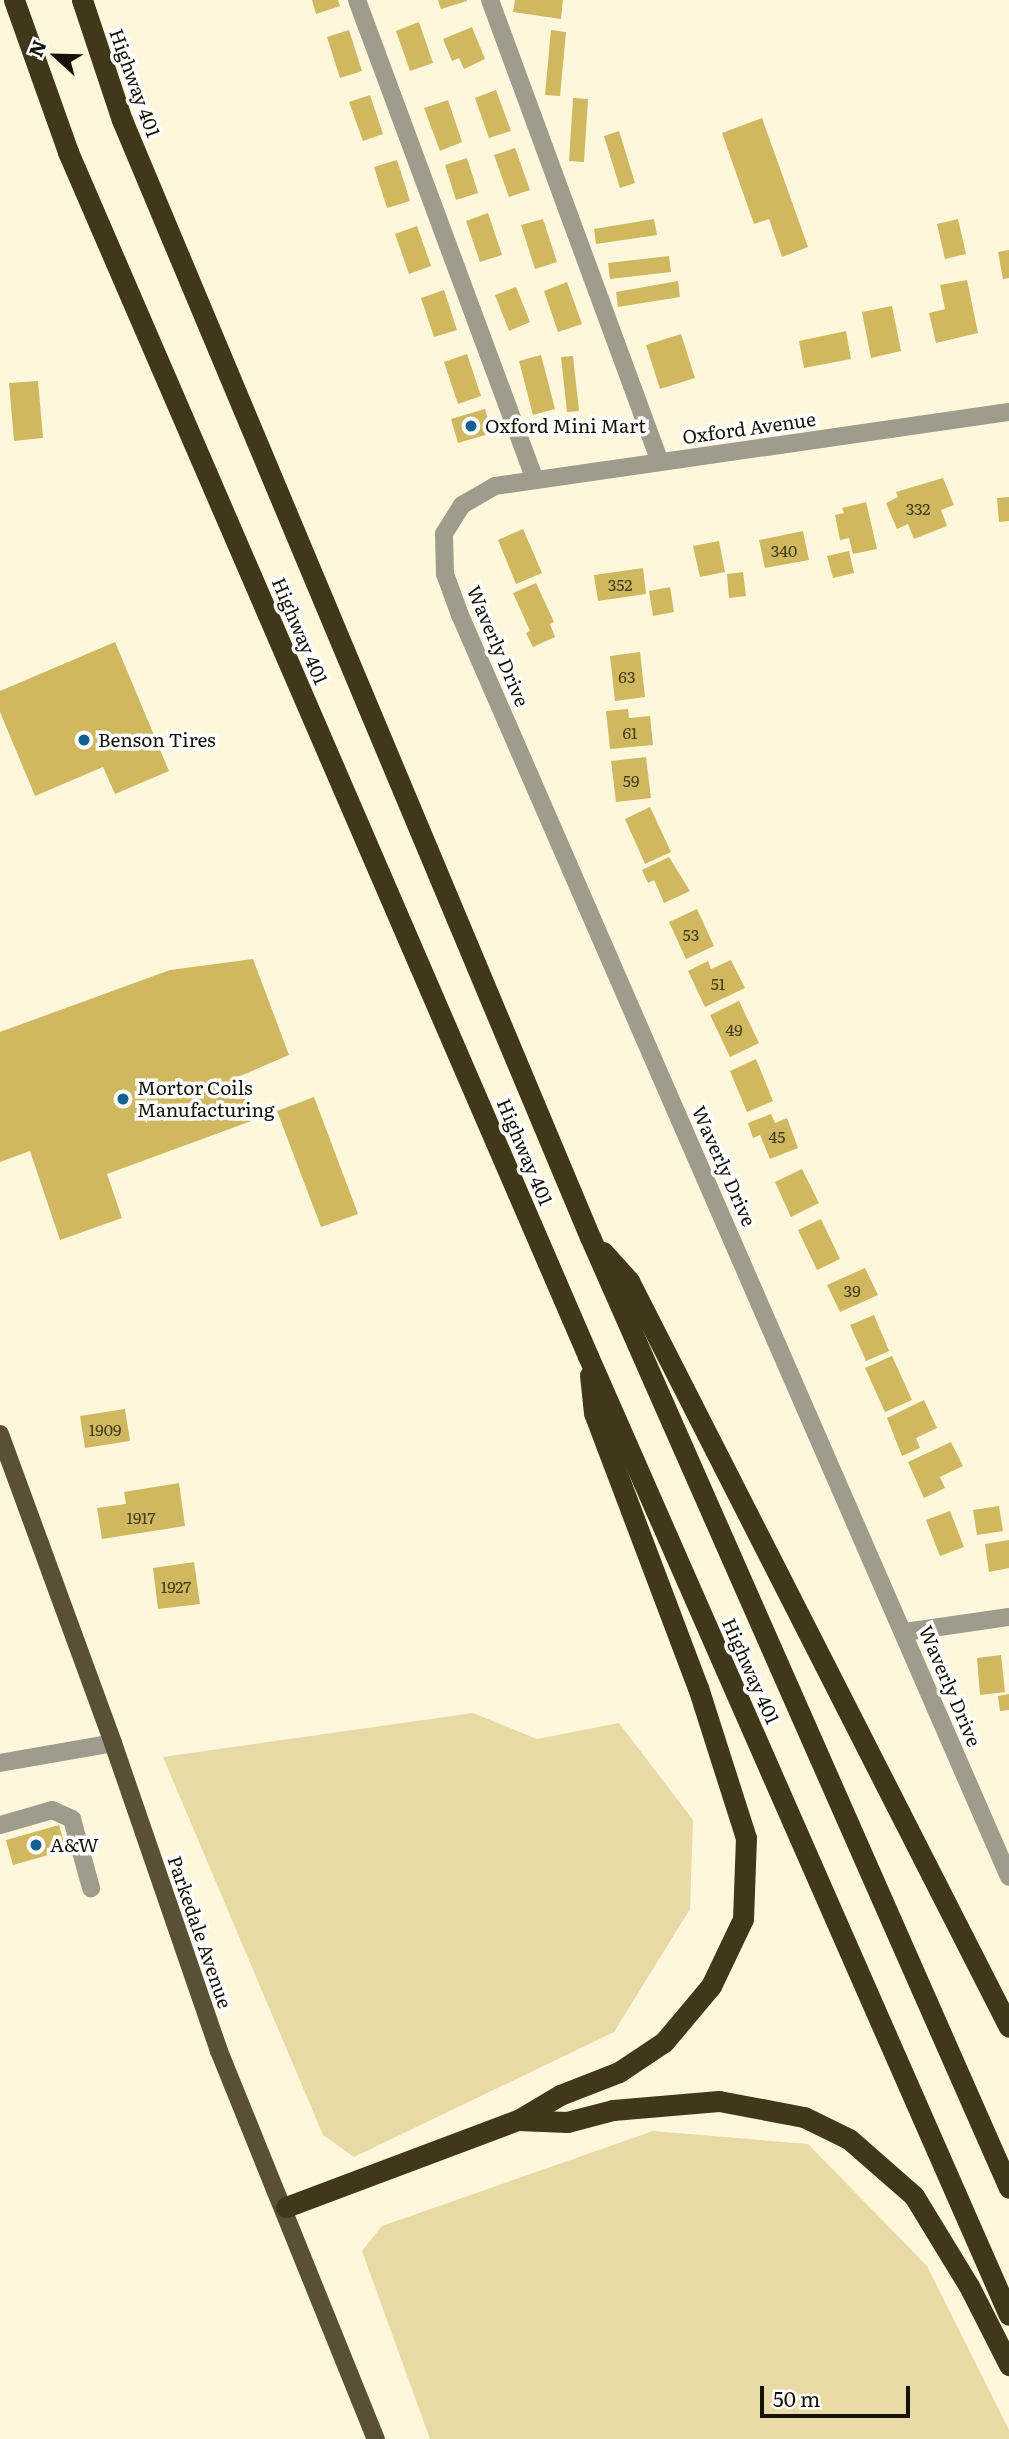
<!DOCTYPE html>
<style>
body{margin:0}
#map{position:relative;width:1009px;height:2439px;overflow:hidden;background:#fff7dc;font-family:Literata,serif}
div>[style]{position:absolute}
.green>*{inset:0;background:#e8d9a5}
.building>*{inset:0;background:#cfb860}
.minor>*{height:18px;margin:-9px;padding:0 9px;transform-origin:9px;border-radius:9px;background:#9f9b8d}
.major>*{height:18px;margin:-9px;padding:0 9px;transform-origin:9px;border-radius:9px;background:#585138}
.highway>*{height:21px;margin:-10.5px;padding:0 10.5px;transform-origin:10.5px;border-radius:10.5px;background:#40381a}
.dots>*{width:19px;height:19px;translate:-50% -50%;box-sizing:border-box;border:4px solid #fff;border-radius:50%}
span{translate:-50% -50%;white-space:nowrap;text-align:center;line-height:1.15;-webkit-text-stroke:7px #fff;paint-order:stroke}
.number-label{font-size:16px;color:#443c1c}
.number-label span{-webkit-text-stroke-width:0}
.street-label{font-size:19px;color:#151206}
.poi-label{font-size:19px;color:#151206}
.left{translate:0 -50%;text-align:left}
.north{position:absolute;left:21px;top:21px;width:70px;height:70px;-webkit-text-stroke:5px #fff;paint-order:stroke;rotate:292deg;font-size:19px;font-weight:700;line-height:28px;text-align:center;color:#151206}
.north::after{content:'';display:block;margin:auto;width:24px;height:32px;background:#151206;clip-path:polygon(50% 0,100% 100%,50% 72%,0 100%)}
.scale{position:absolute;left:760px;top:2386px;width:150px;height:32px;box-sizing:border-box;border:4px solid #151206;border-top:0;padding-left:9px;font-size:21px;line-height:24px;white-space:nowrap;color:#151206;-webkit-text-stroke:5px #fff;paint-order:stroke}
</style>
<div id="map">
<div class="green">
<i style="clip-path:polygon(473px 1713px,537px 1739px,619px 1723px,693px 1820px,690px 1909px,614px 2032px,354px 2157px,323px 2135px,163px 1757px)"></i>
<i style="clip-path:polygon(653px 2131px,808px 2144px,927px 2266px,1009px 2430px,1009px 2439px,430px 2439px,362px 2251px,382px 2226px)"></i>
</div>
<div class="building">
<i style="clip-path:polygon(312px 0,338px 0,340px 6px,316px 14px)"></i>
<i style="clip-path:polygon(438px 0,467px 0,467px 1px,441px 9px)"></i>
<i style="clip-path:polygon(515px 0,563px 0,561px 19px,513px 12px)"></i>
<i style="clip-path:polygon(419px 22px,433px 63px,410px 71px,396px 31px)"></i>
<i style="clip-path:polygon(472px 27px,485px 59px,464px 69px,459px 58px,452px 61px,443px 39px)"></i>
<i style="clip-path:polygon(349px 30px,362px 71px,340px 78px,327px 37px)"></i>
<i style="clip-path:polygon(551px 30px,566px 32px,560px 96px,545px 95px)"></i>
<i style="clip-path:polygon(496px 90px,511px 131px,489px 138px,475px 98px)"></i>
<i style="clip-path:polygon(370px 95px,383px 134px,363px 141px,349px 102px)"></i>
<i style="clip-path:polygon(573px 98px,588px 99px,584px 162px,569px 161px)"></i>
<i style="clip-path:polygon(448px 100px,462px 142px,440px 151px,424px 108px)"></i>
<i style="clip-path:polygon(762px 118px,808px 247px,782px 257px,769px 219px,754px 224px,722px 133px)"></i>
<i style="clip-path:polygon(619px 131px,635px 183px,620px 188px,604px 136px)"></i>
<i style="clip-path:polygon(515px 148px,530px 190px,509px 197px,494px 155px)"></i>
<i style="clip-path:polygon(467px 158px,478px 193px,456px 200px,445px 165px)"></i>
<i style="clip-path:polygon(397px 160px,410px 201px,387px 208px,374px 167px)"></i>
<i style="clip-path:polygon(488px 213px,502px 255px,480px 262px,466px 221px)"></i>
<i style="clip-path:polygon(543px 219px,557px 262px,535px 269px,521px 225px)"></i>
<i style="clip-path:polygon(654px 219px,657px 235px,596px 244px,594px 229px)"></i>
<i style="clip-path:polygon(958px 219px,966px 254px,945px 259px,937px 224px)"></i>
<i style="clip-path:polygon(417px 226px,431px 266px,409px 274px,395px 234px)"></i>
<i style="clip-path:polygon(1009px 250px,1009px 278px,1003px 279px,998px 252px)"></i>
<i style="clip-path:polygon(669px 256px,671px 272px,610px 279px,608px 263px)"></i>
<i style="clip-path:polygon(967px 280px,978px 333px,936px 343px,929px 313px,945px 309px,940px 285px)"></i>
<i style="clip-path:polygon(678px 281px,680px 297px,618px 307px,616px 292px)"></i>
<i style="clip-path:polygon(567px 282px,582px 324px,558px 332px,544px 291px)"></i>
<i style="clip-path:polygon(516px 287px,530px 322px,509px 331px,495px 295px)"></i>
<i style="clip-path:polygon(444px 290px,457px 330px,434px 337px,421px 298px)"></i>
<i style="clip-path:polygon(892px 306px,901px 351px,871px 358px,862px 312px)"></i>
<i style="clip-path:polygon(846px 331px,851px 359px,804px 368px,799px 341px)"></i>
<i style="clip-path:polygon(681px 334px,695px 378px,660px 389px,646px 345px)"></i>
<i style="clip-path:polygon(467px 354px,481px 396px,458px 404px,444px 362px)"></i>
<i style="clip-path:polygon(541px 355px,555px 409px,533px 415px,519px 361px)"></i>
<i style="clip-path:polygon(573px 356px,579px 411px,567px 412px,561px 357px)"></i>
<i style="clip-path:polygon(38px 381px,43px 438px,14px 441px,9px 383px)"></i>
<i style="clip-path:polygon(485px 409px,492px 433px,458px 443px,451px 419px)"></i>
<i style="clip-path:polygon(943px 478px,954px 505px,941px 510px,947px 526px,914px 539px,908px 524px,897px 529px,886px 503px,898px 497px,896px 492px)"></i>
<i style="clip-path:polygon(1009px 497px,1009px 521px,999px 522px,997px 498px)"></i>
<i style="clip-path:polygon(866px 502px,877px 549px,853px 554px,849px 538px,840px 540px,835px 515px,844px 513px,842px 508px)"></i>
<i style="clip-path:polygon(523px 529px,542px 573px,516px 584px,498px 540px)"></i>
<i style="clip-path:polygon(803px 531px,809px 560px,765px 568px,759px 540px)"></i>
<i style="clip-path:polygon(719px 541px,725px 572px,700px 577px,693px 546px)"></i>
<i style="clip-path:polygon(849px 551px,854px 573px,833px 578px,827px 556px)"></i>
<i style="clip-path:polygon(643px 568px,646px 594px,598px 601px,594px 575px)"></i>
<i style="clip-path:polygon(743px 572px,746px 596px,729px 598px,727px 574px)"></i>
<i style="clip-path:polygon(536px 583px,554px 622px,550px 624px,555px 637px,533px 647px,526px 633px,530px 631px,513px 593px)"></i>
<i style="clip-path:polygon(670px 587px,674px 612px,653px 616px,649px 591px)"></i>
<i style="clip-path:polygon(115px 642px,169px 771px,115px 794px,103px 767px,35px 796px,0 712px,0 691px)"></i>
<i style="clip-path:polygon(640px 652px,645px 697px,615px 701px,610px 656px)"></i>
<i style="clip-path:polygon(628px 709px,629px 718px,650px 716px,653px 745px,610px 749px,606px 711px)"></i>
<i style="clip-path:polygon(646px 757px,651px 798px,616px 802px,611px 761px)"></i>
<i style="clip-path:polygon(650px 807px,671px 852px,645px 864px,625px 819px)"></i>
<i style="clip-path:polygon(669px 857px,690px 891px,664px 903px,654px 880px,648px 883px,642px 870px)"></i>
<i style="clip-path:polygon(697px 909px,714px 946px,686px 959px,669px 922px)"></i>
<i style="clip-path:polygon(253px 959px,289px 1055px,238px 1077px,254px 1120px,107px 1174px,122px 1218px,60px 1240px,30px 1151px,0 1162px,0 1032px,170px 970px)"></i>
<i style="clip-path:polygon(731px 960px,745px 988px,705px 1007px,688px 971px,708px 961px,711px 969px)"></i>
<i style="clip-path:polygon(739px 1001px,759px 1043px,730px 1057px,710px 1015px)"></i>
<i style="clip-path:polygon(756px 1059px,773px 1101px,747px 1112px,730px 1071px)"></i>
<i style="clip-path:polygon(314px 1097px,358px 1214px,321px 1227px,277px 1111px)"></i>
<i style="clip-path:polygon(771px 1114px,775px 1123px,787px 1118px,798px 1148px,770px 1159px,760px 1135px,753px 1138px,748px 1123px)"></i>
<i style="clip-path:polygon(802px 1169px,819px 1203px,791px 1217px,775px 1182px)"></i>
<i style="clip-path:polygon(821px 1219px,840px 1259px,817px 1270px,798px 1230px)"></i>
<i style="clip-path:polygon(865px 1268px,878px 1295px,840px 1312px,827px 1285px)"></i>
<i style="clip-path:polygon(874px 1315px,889px 1351px,866px 1361px,850px 1325px)"></i>
<i style="clip-path:polygon(892px 1356px,912px 1400px,885px 1412px,865px 1368px)"></i>
<i style="clip-path:polygon(924px 1400px,937px 1428px,916px 1438px,920px 1448px,902px 1456px,887px 1418px)"></i>
<i style="clip-path:polygon(125px 1409px,130px 1441px,85px 1448px,80px 1416px)"></i>
<i style="clip-path:polygon(951px 1442px,963px 1466px,940px 1477px,945px 1488px,924px 1498px,908px 1462px)"></i>
<i style="clip-path:polygon(179px 1483px,185px 1526px,102px 1539px,97px 1508px,126px 1504px,124px 1492px)"></i>
<i style="clip-path:polygon(999px 1506px,1003px 1531px,977px 1535px,973px 1510px)"></i>
<i style="clip-path:polygon(950px 1511px,964px 1547px,940px 1556px,926px 1520px)"></i>
<i style="clip-path:polygon(1009px 1540px,1009px 1568px,989px 1572px,985px 1544px)"></i>
<i style="clip-path:polygon(194px 1562px,200px 1604px,158px 1609px,153px 1568px)"></i>
<i style="clip-path:polygon(1001px 1655px,1005px 1692px,980px 1695px,977px 1658px)"></i>
<i style="clip-path:polygon(1009px 1694px,1009px 1710px,1000px 1711px,998px 1696px)"></i>
<i style="clip-path:polygon(59px 1825px,66px 1850px,13px 1865px,6px 1840px)"></i>
</div>
<div class="minor">
<i style="left:357px;top:0;width:512px;rotate:69.65deg"></i>
<i style="left:490px;top:0;width:492px;rotate:69.8deg"></i>
<i style="left:1009px;top:412px;width:519px;rotate:171.81deg"></i>
<i style="left:495px;top:486px;width:38px;rotate:150deg"></i>
<i style="left:462px;top:505px;width:34px;rotate:122deg"></i>
<i style="left:444px;top:534px;width:40px;rotate:88.6deg"></i>
<i style="left:445px;top:574px;width:44px;rotate:69.9deg"></i>
<i style="left:460px;top:615px;width:1376px;rotate:66.49deg"></i>
<i style="left:905px;top:1632px;width:105px;rotate:-8.2deg"></i>
<i style="left:0;top:1763px;width:115px;rotate:-10deg"></i>
<i style="left:0;top:1825px;width:54px;rotate:-16.1deg"></i>
<i style="left:52px;top:1810px;width:22px;rotate:24deg"></i>
<i style="left:72px;top:1819px;width:72px;rotate:74.6deg"></i>
</div>
<div class="major">
<i style="left:0;top:1434px;width:329px;rotate:69.9deg"></i>
<i style="left:113px;top:1743px;width:326px;rotate:71deg"></i>
<i style="left:219px;top:2051px;width:419px;rotate:68deg"></i>
</div>
<div class="highway">
<i style="left:14px;top:0;width:161px;rotate:70.4deg"></i>
<i style="left:68px;top:152px;width:1311px;rotate:66.64deg"></i>
<i style="left:588px;top:1356px;width:1047px;rotate:66.3deg"></i>
<i style="left:82px;top:0;width:126px;rotate:71.6deg"></i>
<i style="left:122px;top:120px;width:1211px;rotate:67.27deg"></i>
<i style="left:590px;top:1237px;width:1039px;rotate:66.22deg"></i>
<i style="left:603px;top:1252px;width:39px;rotate:48deg"></i>
<i style="left:629px;top:1281px;width:837px;rotate:63.01deg"></i>
<i style="left:518px;top:2120px;width:49px;rotate:2.3deg"></i>
<i style="left:567px;top:2122px;width:48px;rotate:-14.6deg"></i>
<i style="left:613px;top:2110px;width:106px;rotate:-4.9deg"></i>
<i style="left:719px;top:2101px;width:86px;rotate:10.7deg"></i>
<i style="left:804px;top:2117px;width:50px;rotate:26.1deg"></i>
<i style="left:849px;top:2139px;width:86px;rotate:41.2deg"></i>
<i style="left:914px;top:2196px;width:105px;rotate:58.6deg"></i>
<i style="left:969px;top:2286px;width:89px;rotate:63.1deg"></i>
<i style="left:286px;top:2207px;width:248px;rotate:-20.6deg"></i>
<i style="left:518px;top:2120px;width:49px;rotate:-30.8deg"></i>
<i style="left:560px;top:2095px;width:63px;rotate:-21.3deg"></i>
<i style="left:619px;top:2072px;width:54px;rotate:-33.7deg"></i>
<i style="left:664px;top:2042px;width:73px;rotate:-50deg"></i>
<i style="left:711px;top:1986px;width:74px;rotate:-64.5deg"></i>
<i style="left:743px;top:1919px;width:81px;rotate:-87.9deg"></i>
<i style="left:746px;top:1838px;width:157px;rotate:-107.7deg"></i>
<i style="left:698px;top:1688px;width:294px;rotate:-110.7deg"></i>
<i style="left:594px;top:1413px;width:38px;rotate:-96deg"></i>
</div>
<div class="dots">
<i style="left:471px;top:426px;background:#156093"></i>
<i style="left:84px;top:740px;background:#156093"></i>
<i style="left:123px;top:1099px;background:#156093"></i>
<i style="left:36px;top:1845px;background:#156093"></i>
</div>
<div class="number-label">
<span style="left:918px;top:508px">332</span>
<span style="left:784px;top:550px">340</span>
<span style="left:620px;top:584px">352</span>
<span style="left:627px;top:676px">63</span>
<span style="left:630px;top:732px">61</span>
<span style="left:631px;top:780px">59</span>
<span style="left:691px;top:934px">53</span>
<span style="left:718px;top:983px">51</span>
<span style="left:734px;top:1029px">49</span>
<span style="left:777px;top:1136px">45</span>
<span style="left:852px;top:1290px">39</span>
<span style="left:105px;top:1429px">1909</span>
<span style="left:141px;top:1517px">1917</span>
<span style="left:176px;top:1586px">1927</span>
</div>
<div class="street-label">
<span style="left:135px;top:83px;rotate:70deg">Highway 401</span>
<span style="left:749px;top:428px;rotate:-8deg">Oxford Avenue</span>
<span style="left:300px;top:631px;rotate:67deg">Highway 401</span>
<span style="left:498px;top:646px;rotate:67deg">Waverly Drive</span>
<span style="left:525px;top:1152px;rotate:67deg">Highway 401</span>
<span style="left:724px;top:1166px;rotate:66deg">Waverly Drive</span>
<span style="left:751px;top:1671px;rotate:66deg">Highway 401</span>
<span style="left:950px;top:1686px;rotate:67deg">Waverly Drive</span>
<span style="left:200px;top:1932px;rotate:71deg">Parkedale Avenue</span>
</div>
<div class="poi-label">
<span class="left" style="left:485px;top:426px">Oxford Mini Mart</span>
<span class="left" style="left:98px;top:740px">Benson Tires</span>
<span class="left" style="left:137px;top:1099px">Mortor Coils<br>Manufacturing</span>
<span class="left" style="left:50px;top:1845px">A&amp;W</span>
</div>
<div class="north">N</div>
<div class="scale">50 m</div>
</div>
